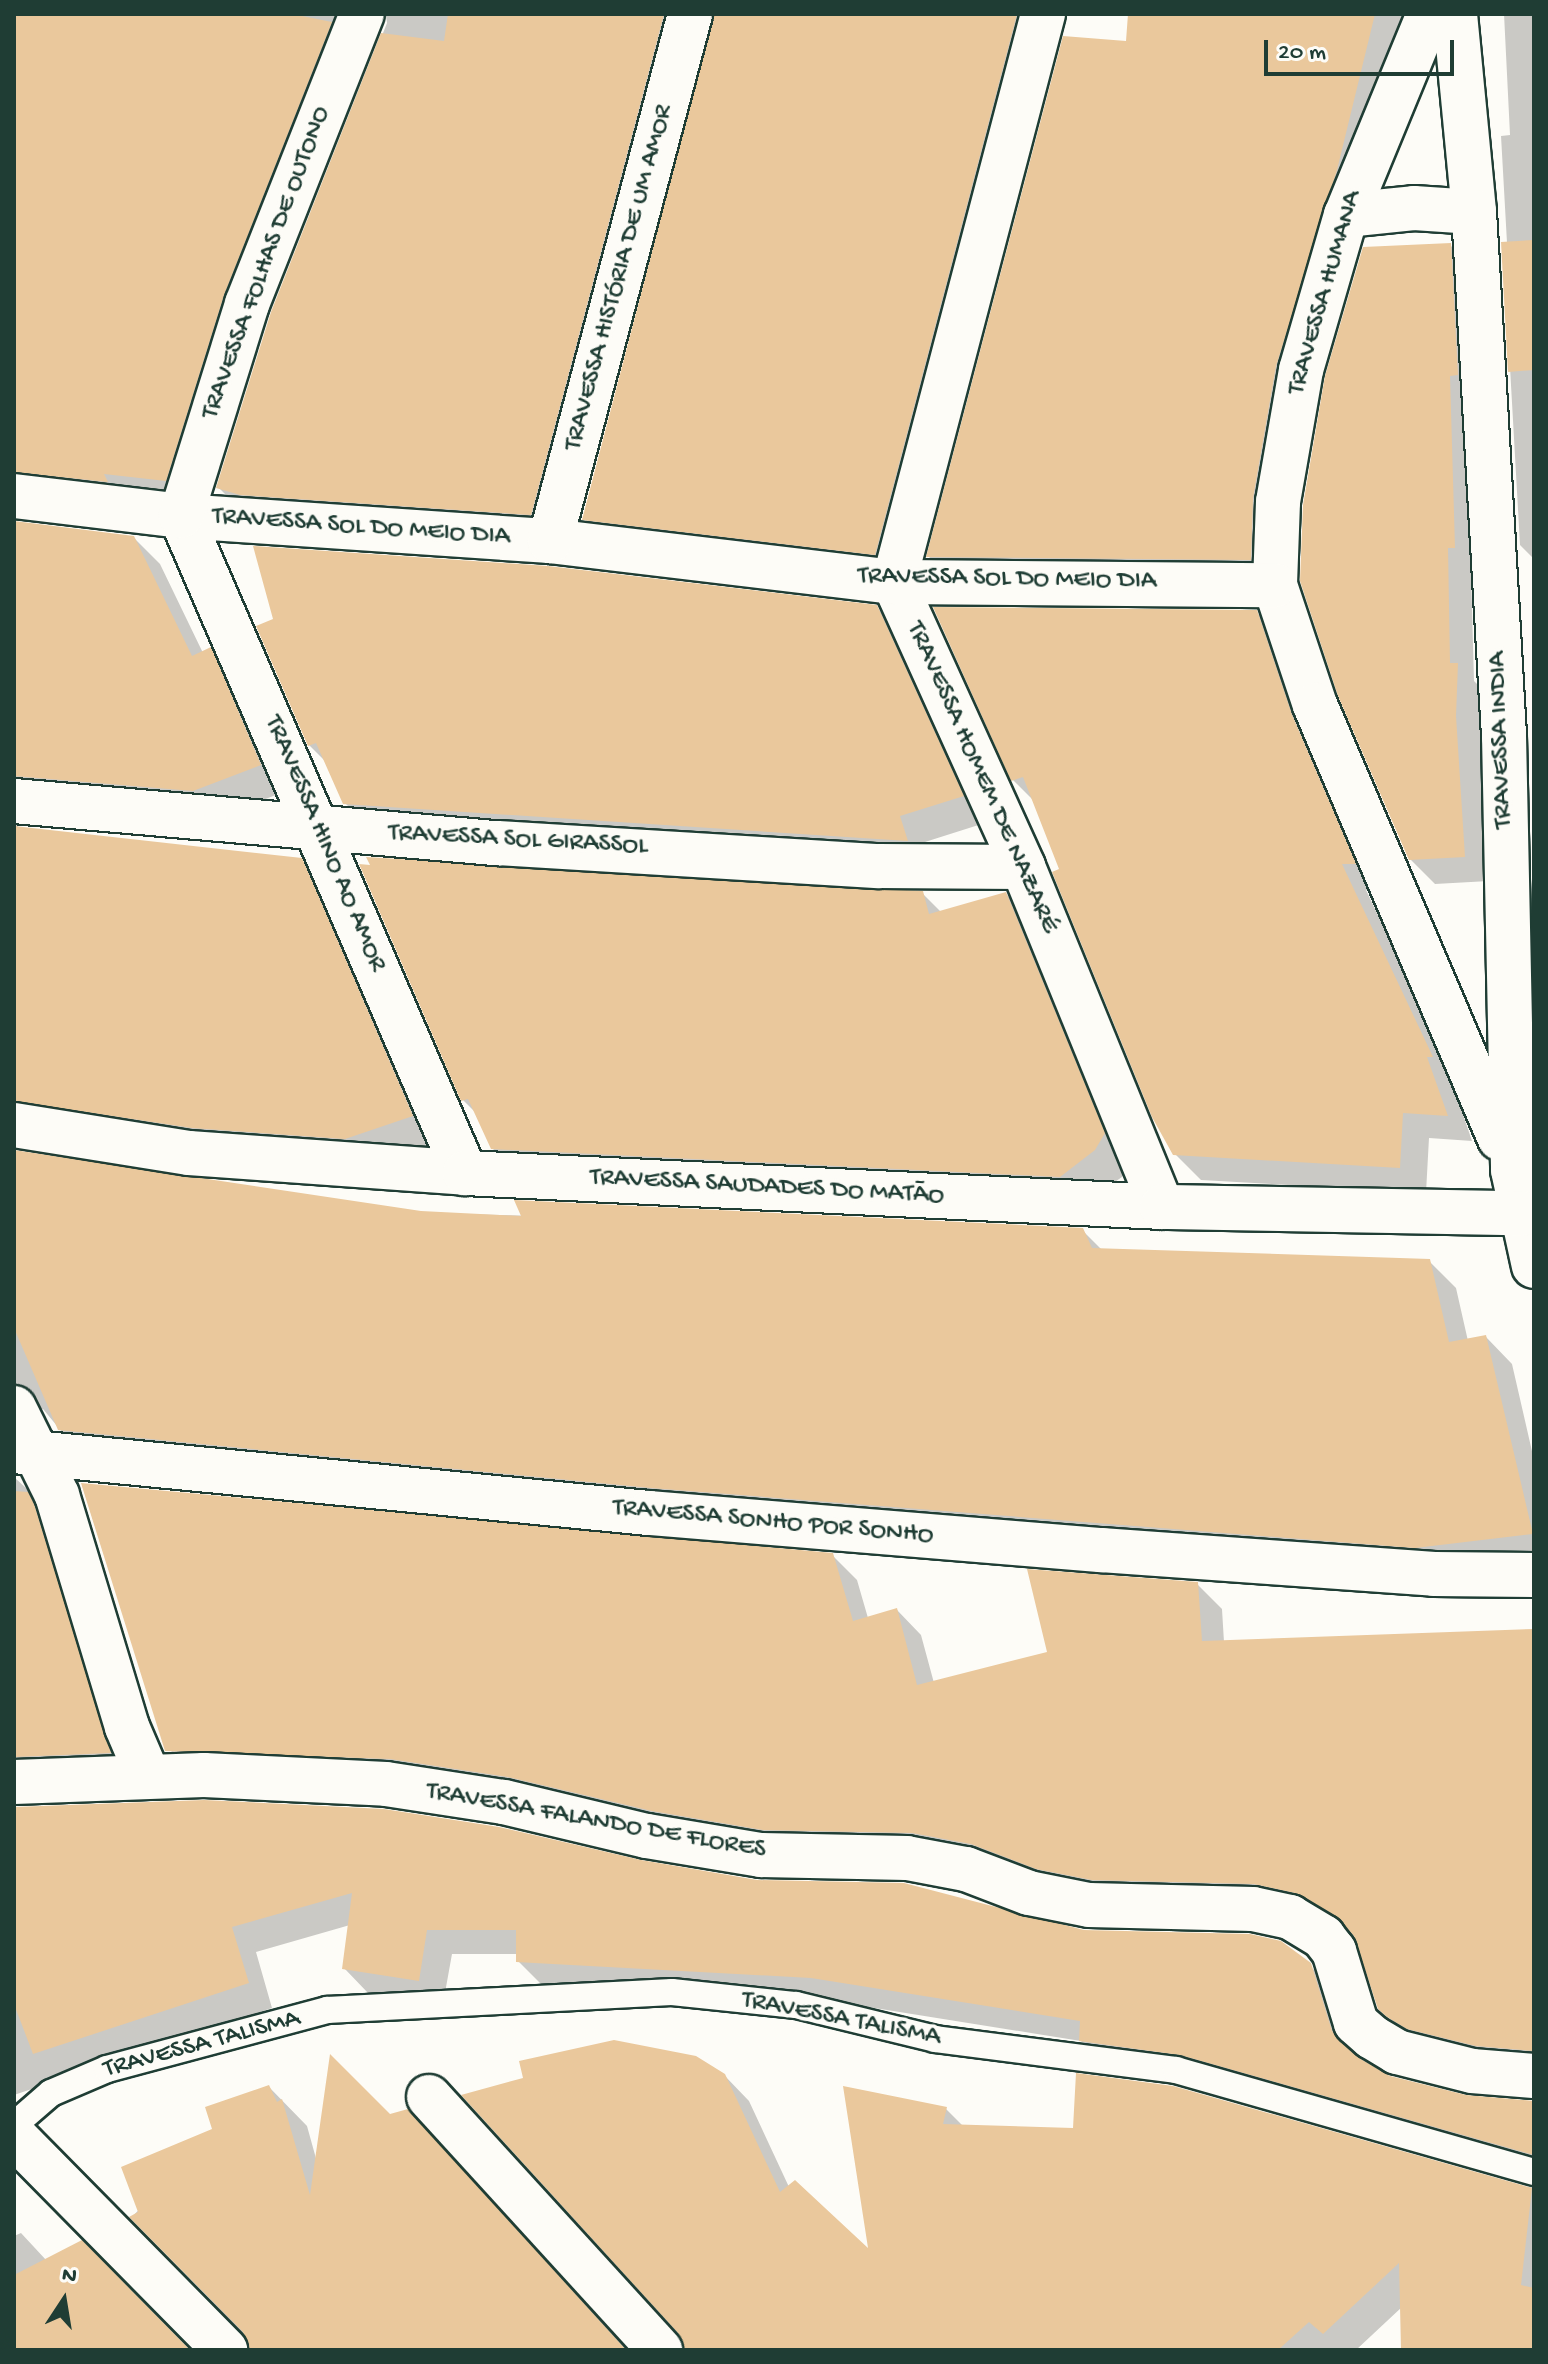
<!DOCTYPE html>
<meta charset="utf-8">
<style>
body{margin:0}
#map{position:relative;width:1548px;height:2364px;overflow:hidden;background:#fdfcf7;font-family:"Gochi Hand",sans-serif}
div>[style]{position:absolute}
.shadow>*{inset:0;background:#0003}
.building>*{inset:0;background:#eac89c}
.roads{filter:drop-shadow(2px 0 #1f3d34) drop-shadow(-2px 0 #1f3d34) drop-shadow(0 2px #1f3d34) drop-shadow(0 -2px #1f3d34)}
.lane>*{height:26px;margin:-13px;padding:0 13px;transform-origin:13px;border-radius:13px;background:#fdfcf7}
.street>*{height:44px;margin:-22px;padding:0 22px;transform-origin:22px;border-radius:22px;background:#fdfcf7}
span{translate:-50% -50%;white-space:nowrap;text-align:center;line-height:1.15;-webkit-text-stroke:7px #fdfcf7;paint-order:stroke}
.street-label{font-size:26px;color:#1f3d34}
.frame{position:absolute;inset:0;border:16px solid #1f3d34;pointer-events:none}
.north{position:absolute;left:24px;top:2260px;width:80px;height:80px;-webkit-text-stroke:6px #fdfcf7;paint-order:stroke;rotate:12deg;font-size:22px;font-weight:700;line-height:32px;text-align:center;color:#1f3d34}
.north::after{content:'';display:block;margin:auto;width:28px;height:36px;background:#1f3d34;clip-path:polygon(50% 0,100% 100%,50% 72%,0 100%)}
.scale{position:absolute;left:1264px;top:40px;width:190px;height:36px;box-sizing:border-box;border:4px solid #1f3d34;border-top:0;padding-left:10px;font-size:24px;line-height:28px;white-space:nowrap;color:#1f3d34;-webkit-text-stroke:6px #fdfcf7;paint-order:stroke}
</style>
<div id="map">
<div class="shadow">
<i style="clip-path:polygon(14px 14px,708px 14px,557px 540px,244px 513px,218px 487px,272px 313px,387px 23px,386px 14px,364px 31px,191px 506px,30px 499px,15px 519px,15px 523px,133px 537px,160px 564px,203px 653px,210px 650px,236px 676px,286px 791px,220px 817px,18px 813px,18px 828px,301px 860px,327px 887px,438px 1142px,372px 1164px,14px 1119px)"></i>
<i style="clip-path:polygon(747px 14px,1051px 14px,900px 579px,609px 544px,584px 519px)"></i>
<i style="clip-path:polygon(1132px 14px,1407px 14px,1302px 393px,1277px 586px,955px 583px,929px 557px,1127px 43px)"></i>
<i style="clip-path:polygon(1504px 14px,1534px 14px,1534px 559px,1520px 545px,1503px 243px,1507px 243px,1501px 136px,1510px 135px)"></i>
<i style="clip-path:polygon(1450px 245px,1475px 270px,1492px 571px,1471px 572px,1474px 681px,1482px 689px,1480px 742px,1489px 881px,1435px 884px,1410px 859px)"></i>
<i style="clip-path:polygon(548px 568px,876px 607px,902px 633px,988px 822px,925px 842px,932px 866px,371px 829px,345px 803px,327px 763px,309px 745px)"></i>
<i style="clip-path:polygon(1256px 612px,1282px 638px,1380px 889px,1366px 890px,1457px 1082px,1452px 1082px,1472px 1141px,1429px 1138px,1426px 1193px,1201px 1180px,1175px 1154px,1035px 802px,1013px 780px)"></i>
<i style="clip-path:polygon(373px 867px,922px 893px,941px 912px,1006px 894px,1032px 921px,1130px 1161px,1122px 1177px,1087px 1201px,519px 1175px,492px 1148px,476px 1113px,463px 1100px)"></i>
<i style="clip-path:polygon(14px 1164px,421px 1213px,1082px 1230px,1102px 1250px,1429px 1261px,1456px 1288px,1468px 1341px,1486px 1337px,1512px 1364px,1534px 1460px,1534px 1563px,81px 1455px,43px 1409px,29px 1412px,24px 1460px,15px 1478px,46px 1506px,134px 1775px,14px 1783px)"></i>
<i style="clip-path:polygon(82px 1485px,832px 1555px,857px 1580px,868px 1618px,897px 1610px,921px 1635px,934px 1683px,1049px 1654px,1197px 1584px,1222px 1609px,1224px 1642px,1534px 1630px,1534px 2074px,1405px 2033px,1380px 2008px,1356px 1936px,1322px 1917px,189px 1769px,164px 1744px)"></i>
<i style="clip-path:polygon(14px 1837px,641px 1862px,1084px 1932px,1280px 1942px,1330px 1983px,1359px 2058px,1384px 2075px,1466px 2097px,1534px 2103px,1534px 2172px,1105px 2065px,1081px 2041px,837px 2002px,543px 1986px,518px 1961px,518px 1954px,452px 1954px,443px 2004px,368px 1993px,344px 1968px,350px 1925px,256px 1952px,272px 2008px,14px 2095px)"></i>
<i style="clip-path:polygon(724px 2075px,749px 2101px,789px 2187px,871px 2253px,946px 2109px,964px 2127px,1534px 2188px,1534px 2350px,1403px 2350px,1402px 2307px,1356px 2350px,685px 2350px)"></i>
<i style="clip-path:polygon(269px 2087px,307px 2126px,317px 2162px,390px 2116px,433px 2137px,630px 2350px,251px 2350px,251px 2342px,132px 2217px,214px 2130px)"></i>
<i style="clip-path:polygon(21px 2233px,47px 2261px,187px 2350px,14px 2350px,14px 2236px)"></i>
</div>
<div class="building">
<i style="clip-path:polygon(14px 14px,292px 14px,332px 22px,224px 295px,166px 481px,104px 474px,108px 482px,14px 472px)"></i>
<i style="clip-path:polygon(448px 14px,664px 14px,531px 515px,240px 495px,216px 488px,271px 312px,381px 33px,444px 41px)"></i>
<i style="clip-path:polygon(714px 14px,1017px 14px,875px 555px,582px 520px)"></i>
<i style="clip-path:polygon(1128px 14px,1375px 14px,1337px 170px,1276px 366px,1253px 498px,1251px 560px,926px 557px,1063px 36px,1126px 41px)"></i>
<i style="clip-path:polygon(1534px 240px,1534px 370px,1508px 372px,1501px 242px)"></i>
<i style="clip-path:polygon(1451px 243px,1458px 375px,1450px 376px,1455px 548px,1448px 548px,1450px 663px,1458px 663px,1456px 716px,1465px 857px,1409px 860px,1338px 696px,1300px 581px,1303px 505px,1325px 376px,1363px 247px)"></i>
<i style="clip-path:polygon(14px 521px,134px 536px,192px 656px,211px 647px,261px 765px,193px 791px,14px 776px)"></i>
<i style="clip-path:polygon(253px 546px,548px 566px,877px 605px,964px 796px,900px 816px,908px 841px,343px 804px,316px 743px,308px 746px,256px 626px,273px 619px)"></i>
<i style="clip-path:polygon(933px 607px,1257px 610px,1292px 715px,1356px 864px,1342px 864px,1433px 1057px,1427px 1057px,1448px 1116px,1403px 1113px,1400px 1168px,1173px 1155px,1152px 1117px,1052px 872px,1059px 869px,1023px 777px,1011px 781px)"></i>
<i style="clip-path:polygon(14px 826px,302px 858px,413px 1116px,345px 1139px,192px 1128px,14px 1101px)"></i>
<i style="clip-path:polygon(366px 857px,923px 891px,929px 914px,1006px 892px,1105px 1133px,1095px 1150px,1060px 1177px,491px 1149px,468px 1099px,461px 1101px,359px 864px,370px 865px)"></i>
<i style="clip-path:polygon(14px 1150px,421px 1211px,521px 1216px,514px 1200px,1083px 1228px,1092px 1248px,1430px 1259px,1449px 1342px,1486px 1335px,1533px 1534px,1415px 1548px,651px 1488px,58px 1430px,14px 1328px)"></i>
<i style="clip-path:polygon(81px 1483px,833px 1553px,853px 1621px,897px 1608px,917px 1685px,1047px 1652px,1027px 1569px,1198px 1582px,1202px 1641px,1534px 1629px,1534px 2051px,1476px 2046px,1407px 2029px,1387px 2017px,1378px 2009px,1354px 1936px,1336px 1916px,1295px 1893px,1254px 1884px,1092px 1880px,1036px 1869px,971px 1844px,912px 1833px,763px 1830px,652px 1811px,508px 1777px,390px 1759px,165px 1751px)"></i>
<i style="clip-path:polygon(14px 1491px,28px 1492px,34px 1504px,111px 1753px,14px 1757px)"></i>
<i style="clip-path:polygon(204px 1800px,384px 1809px,499px 1827px,641px 1860px,757px 1880px,904px 1883px,1084px 1930px,1250px 1934px,1281px 1941px,1311px 1963px,1332px 2031px,1359px 2058px,1390px 2076px,1466px 2095px,1534px 2101px,1534px 2155px,1180px 2055px,1079px 2041px,1080px 2021px,811px 1978px,516px 1962px,516px 1930px,427px 1930px,419px 1981px,342px 1969px,352px 1893px,232px 1927px,249px 1983px,33px 2054px,14px 2004px,14px 1807px)"></i>
<i style="clip-path:polygon(614px 2040px,696px 2056px,725px 2074px,780px 2192px,795px 2180px,868px 2248px,843px 2086px,947px 2107px,943px 2124px,1073px 2128px,1076px 2073px,1173px 2086px,1532px 2188px,1521px 2285px,1534px 2288px,1534px 2350px,1401px 2350px,1399px 2263px,1323px 2334px,1309px 2322px,1278px 2350px,684px 2350px,678px 2333px,461px 2095px,523px 2078px,519px 2061px)"></i>
<i style="clip-path:polygon(330px 2054px,390px 2114px,408px 2109px,626px 2350px,249px 2350px,243px 2332px,129px 2217px,138px 2212px,121px 2167px,212px 2129px,205px 2107px,269px 2085px,277px 2102px,282px 2099px,310px 2195px)"></i>
<i style="clip-path:polygon(82px 2240px,190px 2350px,14px 2350px,14px 2275px)"></i>
</div>
<div class="roads">
<div class="lane">
<i style="left:14px;top:2125px;width:49px;rotate:-40.9deg"></i>
<i style="left:51px;top:2093px;width:61px;rotate:-23.2deg"></i>
<i style="left:107px;top:2069px;width:228px;rotate:-15deg"></i>
<i style="left:327px;top:2010px;width:345px;rotate:-3deg"></i>
<i style="left:672px;top:1992px;width:125px;rotate:6deg"></i>
<i style="left:796px;top:2005px;width:143px;rotate:13.7deg"></i>
<i style="left:935px;top:2039px;width:243px;rotate:7.3deg"></i>
<i style="left:1176px;top:2070px;width:372px;rotate:15.9deg"></i>
</div>
<div class="street">
<i style="left:1043px;top:14px;width:587px;rotate:104.7deg"></i>
<i style="left:894px;top:582px;width:313px;rotate:65.6deg"></i>
<i style="left:1023px;top:867px;width:367px;rotate:67.8deg"></i>
<i style="left:1429px;top:14px;width:217px;rotate:112.4deg"></i>
<i style="left:1346px;top:215px;width:161px;rotate:106.2deg"></i>
<i style="left:1301px;top:370px;width:134px;rotate:99.9deg"></i>
<i style="left:1278px;top:502px;width:83px;rotate:92.1deg"></i>
<i style="left:1275px;top:585px;width:126px;rotate:71.6deg"></i>
<i style="left:1315px;top:705px;width:471px;rotate:66.9deg"></i>
<i style="left:1455px;top:14px;width:199px;rotate:84.5deg"></i>
<i style="left:1474px;top:212px;width:525px;rotate:86.72deg"></i>
<i style="left:1504px;top:736px;width:434px;rotate:88.8deg"></i>
<i style="left:1513px;top:1170px;width:98px;rotate:77.7deg"></i>
<i style="left:1346px;top:215px;width:68px;rotate:-5.9deg"></i>
<i style="left:1414px;top:208px;width:60px;rotate:3.8deg"></i>
<i style="left:14px;top:496px;width:168px;rotate:6.8deg"></i>
<i style="left:181px;top:516px;width:370px;rotate:3.9deg"></i>
<i style="left:550px;top:541px;width:346px;rotate:6.8deg"></i>
<i style="left:894px;top:582px;width:381px;rotate:0.5deg"></i>
<i style="left:181px;top:516px;width:716px;rotate:66.62deg"></i>
<i style="left:181px;top:516px;width:222px;rotate:-72.7deg"></i>
<i style="left:247px;top:304px;width:312px;rotate:-68.4deg"></i>
<i style="left:550px;top:541px;width:545px;rotate:-75.12deg"></i>
<i style="left:14px;top:801px;width:486px;rotate:5deg"></i>
<i style="left:498px;top:843px;width:382px;rotate:3.5deg"></i>
<i style="left:879px;top:866px;width:144px;rotate:0.4deg"></i>
<i style="left:14px;top:1125px;width:177px;rotate:9.1deg"></i>
<i style="left:189px;top:1153px;width:277px;rotate:4.1deg"></i>
<i style="left:465px;top:1173px;width:698px;rotate:2.79deg"></i>
<i style="left:1162px;top:1207px;width:361px;rotate:1deg"></i>
<i style="left:14px;top:1408px;width:97px;rotate:63.7deg"></i>
<i style="left:57px;top:1495px;width:242px;rotate:73.2deg"></i>
<i style="left:127px;top:1727px;width:53px;rotate:66.8deg"></i>
<i style="left:14px;top:1451px;width:638px;rotate:5.58deg"></i>
<i style="left:649px;top:1513px;width:454px;rotate:4.7deg"></i>
<i style="left:1101px;top:1550px;width:334px;rotate:4.1deg"></i>
<i style="left:1434px;top:1574px;width:100px;rotate:0.6deg"></i>
<i style="left:14px;top:1782px;width:190px;rotate:-2.1deg"></i>
<i style="left:204px;top:1775px;width:182px;rotate:2.8deg"></i>
<i style="left:386px;top:1784px;width:119px;rotate:8.7deg"></i>
<i style="left:504px;top:1802px;width:147px;rotate:13.4deg"></i>
<i style="left:647px;top:1836px;width:116px;rotate:9.5deg"></i>
<i style="left:761px;top:1855px;width:146px;rotate:1.2deg"></i>
<i style="left:907px;top:1858px;width:60px;rotate:10.6deg"></i>
<i style="left:966px;top:1869px;width:67px;rotate:20.9deg"></i>
<i style="left:1029px;top:1893px;width:61px;rotate:11.3deg"></i>
<i style="left:1089px;top:1905px;width:164px;rotate:1.4deg"></i>
<i style="left:1253px;top:1909px;width:38px;rotate:12deg"></i>
<i style="left:1290px;top:1917px;width:39px;rotate:31deg"></i>
<i style="left:1323px;top:1937px;width:18px;rotate:52deg"></i>
<i style="left:1334px;top:1951px;width:75px;rotate:73deg"></i>
<i style="left:1356px;top:2023px;width:21px;rotate:41deg"></i>
<i style="left:1372px;top:2037px;width:29px;rotate:31deg"></i>
<i style="left:1397px;top:2052px;width:77px;rotate:14.2deg"></i>
<i style="left:1472px;top:2071px;width:62px;rotate:4.6deg"></i>
<i style="left:429px;top:2097px;width:343px;rotate:47.6deg"></i>
<i style="left:14px;top:2136px;width:301px;rotate:45.4deg"></i>
</div>
</div>
<div class="street-label">
<span style="left:267px;top:263px;rotate:-70deg">TRAVESSA FOLHAS DE OUTONO</span>
<span style="left:620px;top:278px;rotate:-75deg">TRAVESSA HISTÓRIA DE UM AMOR</span>
<span style="left:1326px;top:293px;rotate:-74deg">TRAVESSA HUMANA</span>
<span style="left:361px;top:528px;rotate:4deg">TRAVESSA SOL DO MEIO DIA</span>
<span style="left:1007px;top:580px;rotate:1deg">TRAVESSA SOL DO MEIO DIA</span>
<span style="left:1502px;top:740px;rotate:-92deg">TRAVESSA INDIA</span>
<span style="left:981px;top:778px;rotate:66deg">TRAVESSA HOMEM DE NAZARÉ</span>
<span style="left:518px;top:841px;rotate:3deg">TRAVESSA SOL GIRASSOL</span>
<span style="left:324px;top:844px;rotate:67deg">TRAVESSA HINO AO AMOR</span>
<span style="left:767px;top:1188px;rotate:3deg">TRAVESSA SAUDADES DO MATÃO</span>
<span style="left:773px;top:1523px;rotate:5deg">TRAVESSA SONHO POR SONHO</span>
<span style="left:596px;top:1822px;rotate:10deg">TRAVESSA FALANDO DE FLORES</span>
<span style="left:841px;top:2020px;rotate:11deg">TRAVESSA TALISMA</span>
<span style="left:202px;top:2045px;rotate:-15deg">TRAVESSA TALISMA</span>
</div>
<div class="frame"></div>
<div class="north">N</div>
<div class="scale">20 m</div>
</div>
